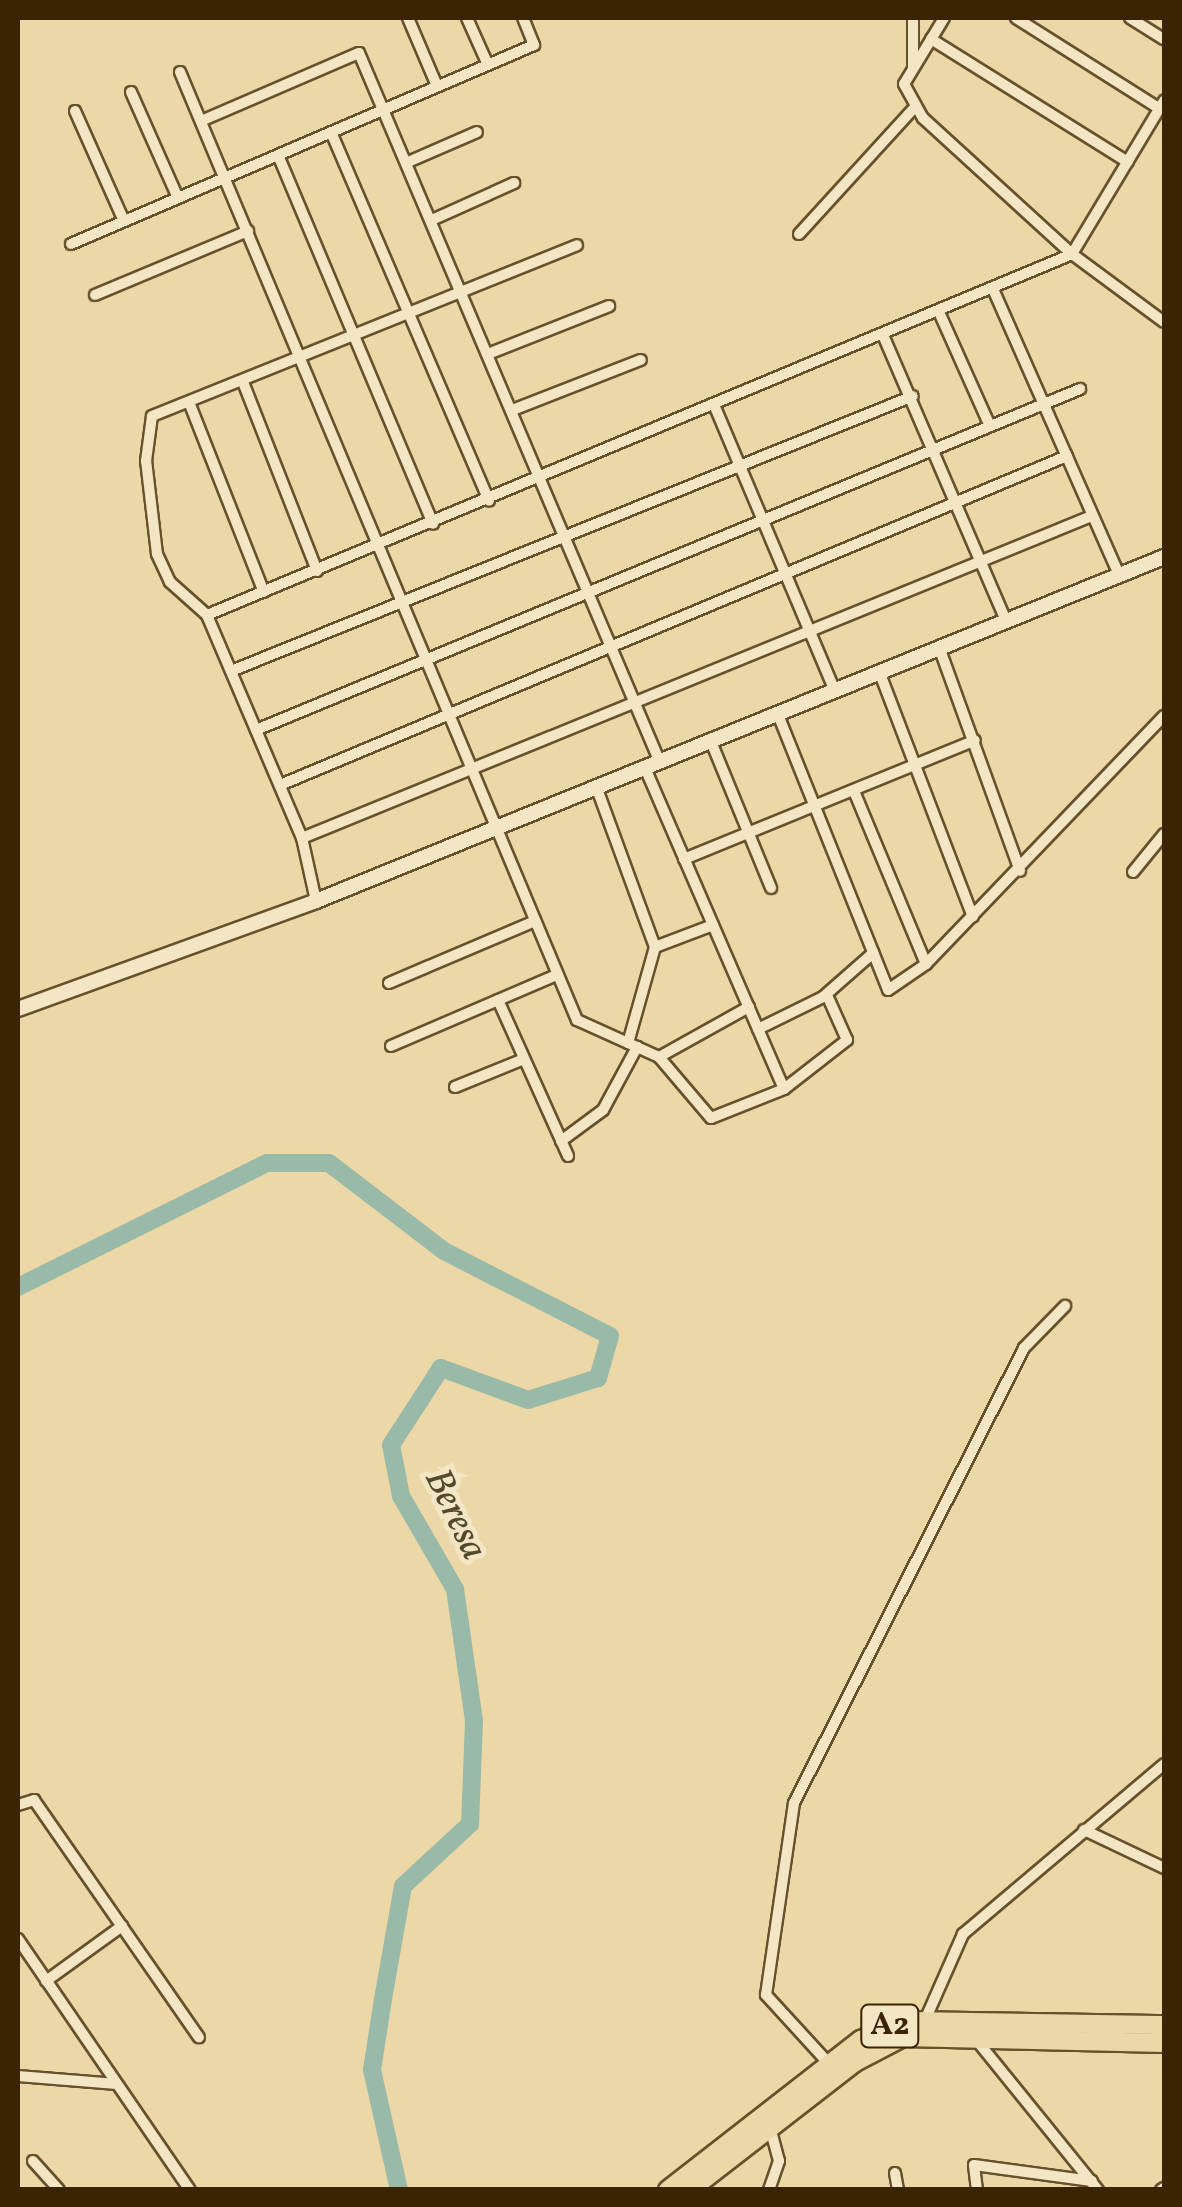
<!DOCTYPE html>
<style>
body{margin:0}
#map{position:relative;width:1182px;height:2207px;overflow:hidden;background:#ecd8a6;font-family:Vollkorn,serif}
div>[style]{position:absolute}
.river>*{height:18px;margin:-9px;padding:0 9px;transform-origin:9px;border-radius:9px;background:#99baa8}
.roads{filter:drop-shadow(2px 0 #67512c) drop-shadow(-2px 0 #67512c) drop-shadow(0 2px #67512c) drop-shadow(0 -2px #67512c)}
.street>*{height:10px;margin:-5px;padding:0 5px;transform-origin:5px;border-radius:5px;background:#f3e6c5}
.secondary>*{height:14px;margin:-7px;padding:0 7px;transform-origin:7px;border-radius:7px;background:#f3e6c5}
.highway>*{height:18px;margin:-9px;padding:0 9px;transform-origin:9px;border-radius:9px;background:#ecd8a6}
span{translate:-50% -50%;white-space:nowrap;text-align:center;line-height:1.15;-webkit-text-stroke:10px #f3e6c5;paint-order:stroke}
.shield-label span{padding:2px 8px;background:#f3e6c5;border:2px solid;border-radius:8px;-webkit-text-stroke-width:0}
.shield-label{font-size:32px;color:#3b2404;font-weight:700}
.water-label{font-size:38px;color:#524a2d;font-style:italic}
.frame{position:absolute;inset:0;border:20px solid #3b2404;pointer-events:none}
</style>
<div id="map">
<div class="river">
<i style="left:18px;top:1287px;width:278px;rotate:-26.5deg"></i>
<i style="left:267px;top:1163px;width:62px"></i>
<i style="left:329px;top:1163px;width:145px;rotate:37.4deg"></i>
<i style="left:444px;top:1251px;width:186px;rotate:27.1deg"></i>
<i style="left:610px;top:1336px;width:44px;rotate:105.9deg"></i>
<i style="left:598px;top:1378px;width:73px;rotate:162.6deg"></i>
<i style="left:528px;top:1400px;width:93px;rotate:-159.8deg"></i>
<i style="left:441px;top:1368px;width:92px;rotate:123deg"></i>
<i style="left:391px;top:1445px;width:52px;rotate:78.9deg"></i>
<i style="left:401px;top:1496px;width:108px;rotate:59.9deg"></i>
<i style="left:455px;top:1589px;width:133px;rotate:81.8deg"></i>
<i style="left:474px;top:1721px;width:103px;rotate:92.2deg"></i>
<i style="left:470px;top:1824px;width:91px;rotate:137.2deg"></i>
<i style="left:403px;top:1886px;width:115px;rotate:100deg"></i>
<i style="left:383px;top:1999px;width:72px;rotate:98.8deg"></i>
<i style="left:372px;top:2070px;width:123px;rotate:77.3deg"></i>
</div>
<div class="roads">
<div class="street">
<i style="left:408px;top:18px;width:74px;rotate:66.9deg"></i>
<i style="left:467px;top:18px;width:51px;rotate:65.9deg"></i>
<i style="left:913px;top:18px;width:50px;rotate:90deg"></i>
<i style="left:944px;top:18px;width:77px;rotate:121.2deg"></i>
<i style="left:904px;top:84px;width:39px;rotate:61deg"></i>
<i style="left:923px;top:118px;width:202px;rotate:42.4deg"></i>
<i style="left:1072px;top:254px;width:114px;rotate:36.5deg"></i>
<i style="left:1016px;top:18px;width:170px;rotate:32.3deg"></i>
<i style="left:1130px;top:18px;width:40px;rotate:32deg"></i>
<i style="left:931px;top:39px;width:232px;rotate:32deg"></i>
<i style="left:180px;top:72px;width:1028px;rotate:67.28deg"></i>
<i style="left:577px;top:1020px;width:90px;rotate:24.3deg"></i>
<i style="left:659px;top:1057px;width:80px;rotate:49.6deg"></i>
<i style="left:711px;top:1118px;width:79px;rotate:-21.7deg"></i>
<i style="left:784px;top:1089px;width:352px;rotate:-113.4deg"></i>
<i style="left:131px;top:92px;width:116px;rotate:66.1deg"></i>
<i style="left:75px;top:111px;width:120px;rotate:66deg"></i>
<i style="left:201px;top:121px;width:172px;rotate:-23.3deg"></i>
<i style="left:359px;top:53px;width:768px;rotate:67.01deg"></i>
<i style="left:331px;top:132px;width:401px;rotate:66.8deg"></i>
<i style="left:278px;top:155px;width:400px;rotate:67.2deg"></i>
<i style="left:408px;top:162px;width:75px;rotate:-23.5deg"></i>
<i style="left:434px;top:219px;width:88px;rotate:-24.2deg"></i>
<i style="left:799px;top:234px;width:173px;rotate:-47.6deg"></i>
<i style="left:71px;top:244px;width:504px;rotate:-23.26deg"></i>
<i style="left:534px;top:45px;width:29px;rotate:-112deg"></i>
<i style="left:993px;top:289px;width:313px;rotate:66.2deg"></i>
<i style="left:95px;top:295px;width:166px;rotate:-22.7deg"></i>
<i style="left:939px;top:312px;width:125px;rotate:65.9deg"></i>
<i style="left:883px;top:335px;width:310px;rotate:66.7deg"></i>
<i style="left:493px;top:352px;width:125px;rotate:-21.6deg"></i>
<i style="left:243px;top:382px;width:203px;rotate:68.6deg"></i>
<i style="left:189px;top:402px;width:204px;rotate:68.5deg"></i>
<i style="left:715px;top:407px;width:306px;rotate:67.1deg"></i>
<i style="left:515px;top:409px;width:135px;rotate:-21.3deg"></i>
<i style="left:207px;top:615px;width:50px;rotate:-138.3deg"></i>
<i style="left:170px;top:582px;width:31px;rotate:-115deg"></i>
<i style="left:157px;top:554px;width:94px;rotate:-96.7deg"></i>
<i style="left:146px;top:461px;width:45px;rotate:-82.4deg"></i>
<i style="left:152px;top:416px;width:458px;rotate:-21.9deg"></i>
<i style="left:939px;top:647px;width:238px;rotate:70.1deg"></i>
<i style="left:231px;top:671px;width:735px;rotate:-21.96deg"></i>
<i style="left:879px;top:671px;width:263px;rotate:69.1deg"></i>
<i style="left:777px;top:712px;width:299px;rotate:68.2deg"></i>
<i style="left:888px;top:990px;width:46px;rotate:-34.4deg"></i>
<i style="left:926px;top:964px;width:187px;rotate:-112.6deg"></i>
<i style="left:256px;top:730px;width:892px;rotate:-22.48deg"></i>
<i style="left:710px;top:739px;width:161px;rotate:67.7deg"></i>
<i style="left:280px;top:785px;width:853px;rotate:-22.69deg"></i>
<i style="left:596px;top:786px;width:171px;rotate:69.9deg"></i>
<i style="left:655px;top:947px;width:62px;rotate:-20.8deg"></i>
<i style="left:302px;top:838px;width:853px;rotate:-22.18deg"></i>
<i style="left:684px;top:859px;width:314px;rotate:-22.2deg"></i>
<i style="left:1133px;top:872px;width:49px;rotate:-50.8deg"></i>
<i style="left:316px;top:901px;width:65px;rotate:-102.5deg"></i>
<i style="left:302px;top:838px;width:242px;rotate:-113.1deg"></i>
<i style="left:207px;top:615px;width:937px;rotate:-22.65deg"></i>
<i style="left:1072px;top:254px;width:179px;rotate:-59deg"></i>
<i style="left:926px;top:964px;width:344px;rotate:-46.2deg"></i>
<i style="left:389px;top:983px;width:159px;rotate:-23deg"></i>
<i style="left:498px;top:1000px;width:171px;rotate:65.8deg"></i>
<i style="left:758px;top:1029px;width:72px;rotate:-26.2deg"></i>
<i style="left:823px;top:997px;width:67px;rotate:-41.3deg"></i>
<i style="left:628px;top:1043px;width:100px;rotate:-74.3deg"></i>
<i style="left:391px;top:1046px;width:181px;rotate:-23.2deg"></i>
<i style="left:659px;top:1057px;width:103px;rotate:-29.1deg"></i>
<i style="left:455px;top:1087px;width:74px;rotate:-22.1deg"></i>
<i style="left:784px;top:1089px;width:80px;rotate:-37.9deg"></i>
<i style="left:847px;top:1040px;width:49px;rotate:-114deg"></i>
<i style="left:561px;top:1141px;width:52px;rotate:-36.4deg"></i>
<i style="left:603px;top:1110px;width:72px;rotate:-61.6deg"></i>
<i style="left:18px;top:1805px;width:17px;rotate:-17deg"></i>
<i style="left:34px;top:1800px;width:289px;rotate:55.2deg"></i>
<i style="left:1084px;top:1830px;width:89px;rotate:25.4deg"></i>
<i style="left:18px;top:1939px;width:304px;rotate:55.6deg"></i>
<i style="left:46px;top:1981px;width:94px;rotate:-35.9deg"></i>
<i style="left:926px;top:2018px;width:92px;rotate:-66.2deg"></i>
<i style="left:963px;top:1934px;width:263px;rotate:-40.2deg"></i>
<i style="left:974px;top:2037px;width:197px;rotate:51deg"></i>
<i style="left:832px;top:2067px;width:98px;rotate:-132.5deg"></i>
<i style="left:766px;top:1995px;width:194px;rotate:-81.7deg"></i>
<i style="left:794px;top:1803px;width:510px;rotate:-63.18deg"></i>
<i style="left:1024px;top:1348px;width:59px;rotate:-45.7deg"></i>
<i style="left:18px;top:2076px;width:99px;rotate:4.6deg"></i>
<i style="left:33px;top:2161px;width:39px;rotate:48deg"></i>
<i style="left:895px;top:2173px;width:17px;rotate:80deg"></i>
<i style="left:769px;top:2190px;width:31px;rotate:-71deg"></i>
<i style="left:779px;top:2161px;width:34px;rotate:-105deg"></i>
<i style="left:977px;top:2190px;width:25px;rotate:-97deg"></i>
<i style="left:974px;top:2165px;width:119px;rotate:7.7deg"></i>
<i style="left:1161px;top:2190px;width:4px;rotate:-34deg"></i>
</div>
<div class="secondary">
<i style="left:18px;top:1009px;width:317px;rotate:-19.9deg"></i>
<i style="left:316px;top:901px;width:915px;rotate:-22.08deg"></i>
</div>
<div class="highway">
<i style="left:668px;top:2190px;width:244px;rotate:-37.9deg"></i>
<i style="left:861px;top:2040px;width:46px;rotate:-24.3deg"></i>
<i style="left:903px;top:2021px;width:261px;rotate:0.9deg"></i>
<i style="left:690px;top:2190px;width:209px;rotate:-37.8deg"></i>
<i style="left:855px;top:2062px;width:54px;rotate:-27.5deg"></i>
<i style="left:903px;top:2037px;width:261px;rotate:1.3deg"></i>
</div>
</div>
<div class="shield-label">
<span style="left:890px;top:2026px">A2</span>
</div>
<div class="water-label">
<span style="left:454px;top:1515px;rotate:64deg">Beresa</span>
</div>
<div class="frame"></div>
</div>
